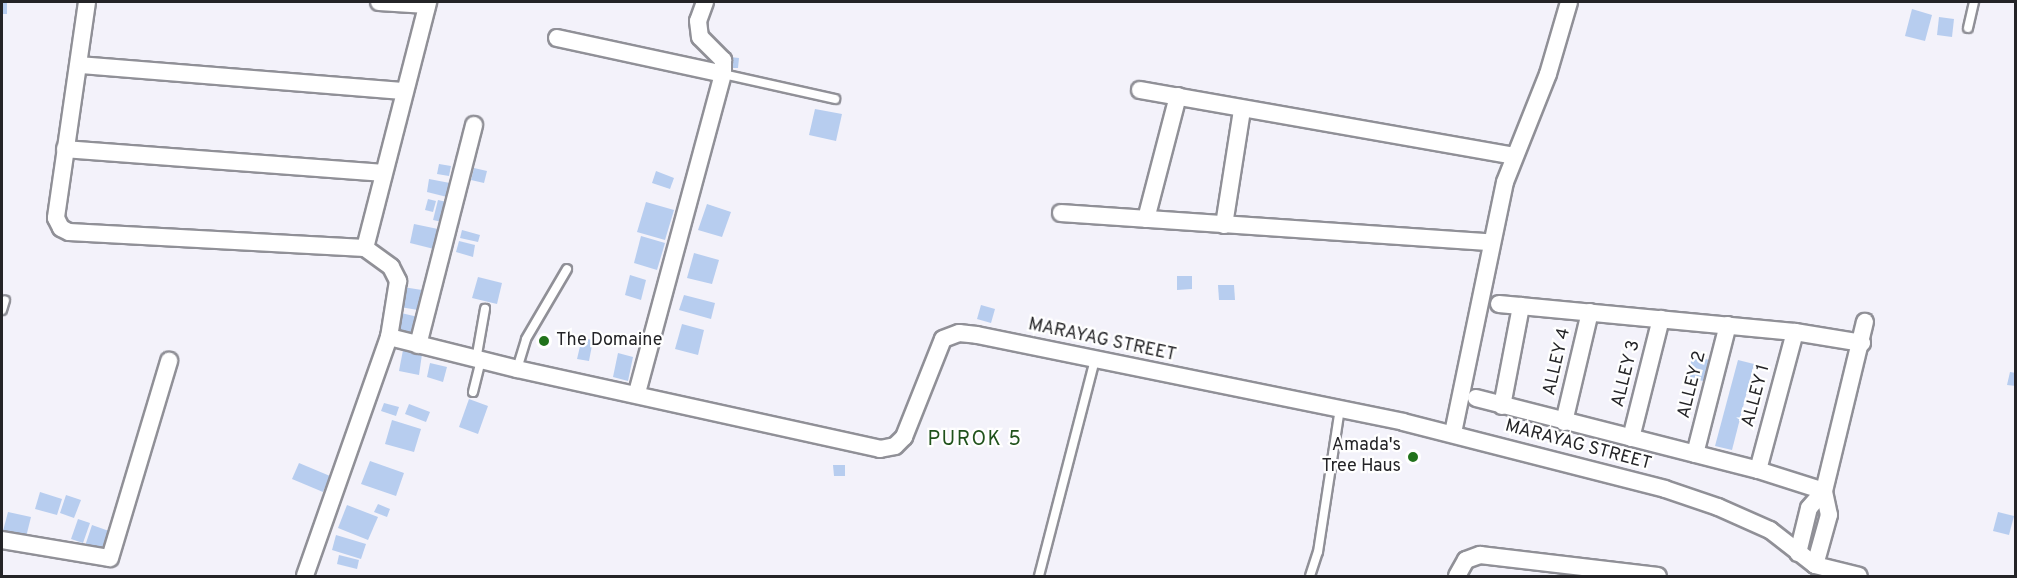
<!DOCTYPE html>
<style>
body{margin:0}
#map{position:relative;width:2017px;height:578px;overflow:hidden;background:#f3f2fa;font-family:Overpass,sans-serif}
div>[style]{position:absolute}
.building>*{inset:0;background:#b7cdef}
.roads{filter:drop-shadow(2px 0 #909097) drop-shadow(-2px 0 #909097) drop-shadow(0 2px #909097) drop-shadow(0 -2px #909097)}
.lane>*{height:8px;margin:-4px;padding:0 4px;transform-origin:4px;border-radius:4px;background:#fff}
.street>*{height:16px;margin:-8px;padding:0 8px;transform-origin:8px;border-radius:8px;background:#fff}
.dots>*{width:16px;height:16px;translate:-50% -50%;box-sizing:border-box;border:3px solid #fff;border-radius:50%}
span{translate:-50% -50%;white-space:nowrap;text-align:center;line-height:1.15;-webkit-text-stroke:4.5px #fff;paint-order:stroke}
.poi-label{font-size:18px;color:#242427}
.left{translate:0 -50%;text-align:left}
.right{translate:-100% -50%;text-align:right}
.street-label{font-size:18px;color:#242427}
.neighbourhood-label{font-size:20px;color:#20521c;letter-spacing:1.5px}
.frame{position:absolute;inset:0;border:3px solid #242427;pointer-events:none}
</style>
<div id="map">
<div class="building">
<i style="clip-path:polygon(2px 2px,7px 2px,7px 14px,2px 14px)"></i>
<i style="clip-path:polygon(1912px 9px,1932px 15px,1925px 41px,1905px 36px)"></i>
<i style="clip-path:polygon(1939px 17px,1954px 19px,1952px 37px,1937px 35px)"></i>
<i style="clip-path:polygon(730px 57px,739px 58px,738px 68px,730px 68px)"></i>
<i style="clip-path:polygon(815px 109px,842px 114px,836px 141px,809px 135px)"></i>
<i style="clip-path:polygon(439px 164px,451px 166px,449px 176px,437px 174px)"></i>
<i style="clip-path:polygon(474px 168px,487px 171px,484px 183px,471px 180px)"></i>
<i style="clip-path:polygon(656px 171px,674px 178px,670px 189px,652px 183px)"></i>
<i style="clip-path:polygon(429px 179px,450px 183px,447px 197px,427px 192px)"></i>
<i style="clip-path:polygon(428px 199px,436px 201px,433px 212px,425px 210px)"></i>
<i style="clip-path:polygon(438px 200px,451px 203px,447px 223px,433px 220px)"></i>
<i style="clip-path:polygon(646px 202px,674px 210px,665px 240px,637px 232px)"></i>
<i style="clip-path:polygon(707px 204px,731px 212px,722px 237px,698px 230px)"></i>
<i style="clip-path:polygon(414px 224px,438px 229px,434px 249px,410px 243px)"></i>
<i style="clip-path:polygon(462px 230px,480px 235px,478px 242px,460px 238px)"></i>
<i style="clip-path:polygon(641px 236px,665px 243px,657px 270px,634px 263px)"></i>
<i style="clip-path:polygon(459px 241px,475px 245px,473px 257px,456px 252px)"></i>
<i style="clip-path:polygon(694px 253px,719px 260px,712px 284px,687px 278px)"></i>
<i style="clip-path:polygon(630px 275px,646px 280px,641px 300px,625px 295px)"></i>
<i style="clip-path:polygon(1177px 276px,1192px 276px,1192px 289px,1177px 290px)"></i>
<i style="clip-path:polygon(478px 277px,502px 283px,497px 304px,472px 298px)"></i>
<i style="clip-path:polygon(1218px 285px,1234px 285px,1235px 300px,1219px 300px)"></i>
<i style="clip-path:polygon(403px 287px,422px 290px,418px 310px,400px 307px)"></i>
<i style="clip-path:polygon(684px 295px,715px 303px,711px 319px,679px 310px)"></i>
<i style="clip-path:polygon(981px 305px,995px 309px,991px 323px,977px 319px)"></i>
<i style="clip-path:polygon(397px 312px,418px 317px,414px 336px,392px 331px)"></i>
<i style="clip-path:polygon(682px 324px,704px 330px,698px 355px,675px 349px)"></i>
<i style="clip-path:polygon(582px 338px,593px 340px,589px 361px,577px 359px)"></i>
<i style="clip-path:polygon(403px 350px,422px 354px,419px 375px,399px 371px)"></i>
<i style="clip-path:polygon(618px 353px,633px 357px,628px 381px,613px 377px)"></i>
<i style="clip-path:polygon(1693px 355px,1709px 360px,1703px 381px,1687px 377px)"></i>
<i style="clip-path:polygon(1738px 360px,1754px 364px,1732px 450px,1715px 446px)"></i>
<i style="clip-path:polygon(430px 363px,447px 367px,443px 382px,427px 377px)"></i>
<i style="clip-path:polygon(2010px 372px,2016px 373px,2016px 386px,2007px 385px)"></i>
<i style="clip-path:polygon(469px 399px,488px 406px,478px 434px,459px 427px)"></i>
<i style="clip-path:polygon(384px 403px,399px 407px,396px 416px,381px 411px)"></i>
<i style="clip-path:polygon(409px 404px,430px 412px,426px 422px,405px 414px)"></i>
<i style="clip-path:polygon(392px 420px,421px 429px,414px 452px,385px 444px)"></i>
<i style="clip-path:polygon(370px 461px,404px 473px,396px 496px,361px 484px)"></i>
<i style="clip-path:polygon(299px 463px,330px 476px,323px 492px,292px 479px)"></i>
<i style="clip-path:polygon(833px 465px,845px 465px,845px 476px,834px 476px)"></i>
<i style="clip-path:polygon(40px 492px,62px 499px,57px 515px,35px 509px)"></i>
<i style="clip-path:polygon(66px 495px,81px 500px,74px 518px,60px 513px)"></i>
<i style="clip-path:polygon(378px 504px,390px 509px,387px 517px,374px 512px)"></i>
<i style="clip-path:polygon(347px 505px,378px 517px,368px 540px,338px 528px)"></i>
<i style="clip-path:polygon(8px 512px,31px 517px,26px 537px,3px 531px)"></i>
<i style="clip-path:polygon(1998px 512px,2014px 516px,2009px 535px,1993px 531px)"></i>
<i style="clip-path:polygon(78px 519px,90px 523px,83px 543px,71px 539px)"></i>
<i style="clip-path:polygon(92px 525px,109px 531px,101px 555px,84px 549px)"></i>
<i style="clip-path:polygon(336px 535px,366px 544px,361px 559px,332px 550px)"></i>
<i style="clip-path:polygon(339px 555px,359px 560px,357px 569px,337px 564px)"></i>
</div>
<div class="roads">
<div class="lane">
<i style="left:1968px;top:28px;width:27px;rotate:-77deg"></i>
<i style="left:723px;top:74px;width:115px;rotate:12.6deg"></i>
<i style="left:2px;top:310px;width:10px;rotate:-73deg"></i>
<i style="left:476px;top:360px;width:52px;rotate:-80deg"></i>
<i style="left:517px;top:369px;width:31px;rotate:-73deg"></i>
<i style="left:526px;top:339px;width:81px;rotate:-59.6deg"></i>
<i style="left:473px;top:392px;width:32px;rotate:-76deg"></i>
<i style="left:1039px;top:576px;width:223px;rotate:-75.5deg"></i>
<i style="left:1310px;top:576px;width:25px;rotate:-72deg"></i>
<i style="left:1318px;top:552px;width:145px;rotate:-81.3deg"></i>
</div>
<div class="street">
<i style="left:87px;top:2px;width:218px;rotate:98.2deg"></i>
<i style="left:56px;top:218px;width:11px;rotate:63deg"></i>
<i style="left:61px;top:228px;width:9px;rotate:27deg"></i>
<i style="left:69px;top:232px;width:296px;rotate:3.1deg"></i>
<i style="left:365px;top:248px;width:32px;rotate:36deg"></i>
<i style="left:391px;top:267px;width:16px;rotate:63deg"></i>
<i style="left:398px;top:281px;width:57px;rotate:99.1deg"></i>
<i style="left:389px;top:337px;width:253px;rotate:109.4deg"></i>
<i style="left:379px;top:2px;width:48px;rotate:3.6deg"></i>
<i style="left:705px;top:2px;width:20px;rotate:110deg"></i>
<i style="left:698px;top:21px;width:16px;rotate:83deg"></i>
<i style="left:700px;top:37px;width:33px;rotate:45deg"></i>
<i style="left:723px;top:60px;width:14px;rotate:90deg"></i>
<i style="left:557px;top:38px;width:170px;rotate:12.2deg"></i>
<i style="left:723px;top:74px;width:330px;rotate:105.1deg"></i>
<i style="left:80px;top:65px;width:325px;rotate:4.6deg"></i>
<i style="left:1140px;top:90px;width:379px;rotate:10deg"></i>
<i style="left:65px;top:149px;width:319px;rotate:4.3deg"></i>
<i style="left:1061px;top:213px;width:431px;rotate:3.9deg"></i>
<i style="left:1146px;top:219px;width:127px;rotate:-75.4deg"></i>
<i style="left:1224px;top:225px;width:116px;rotate:-81.1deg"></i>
<i style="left:365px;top:248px;width:254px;rotate:-75.6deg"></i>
<i style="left:1499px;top:304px;width:297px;rotate:5.4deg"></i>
<i style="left:1795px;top:332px;width:68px;rotate:9.3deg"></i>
<i style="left:389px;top:337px;width:132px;rotate:14deg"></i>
<i style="left:517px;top:369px;width:372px;rotate:12.4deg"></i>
<i style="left:880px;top:449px;width:15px;rotate:-11deg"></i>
<i style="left:895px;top:446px;width:13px;rotate:-45deg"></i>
<i style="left:904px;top:437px;width:105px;rotate:-68.3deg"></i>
<i style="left:943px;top:339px;width:17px;rotate:-21deg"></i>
<i style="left:959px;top:333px;width:18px;rotate:6deg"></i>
<i style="left:977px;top:335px;width:435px;rotate:11.5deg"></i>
<i style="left:1403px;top:422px;width:270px;rotate:14.3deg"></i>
<i style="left:1665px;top:489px;width:56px;rotate:18.8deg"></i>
<i style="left:1718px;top:507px;width:57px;rotate:23.9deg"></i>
<i style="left:1770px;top:530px;width:57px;rotate:37.9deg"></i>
<i style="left:1815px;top:565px;width:45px;rotate:14deg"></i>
<i style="left:418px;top:345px;width:227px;rotate:-75.7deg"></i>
<i style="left:1476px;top:398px;width:291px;rotate:14.3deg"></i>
<i style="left:1758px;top:470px;width:69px;rotate:17.7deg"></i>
<i style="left:1502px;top:406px;width:102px;rotate:-79.2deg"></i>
<i style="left:1564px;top:422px;width:113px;rotate:-76.7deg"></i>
<i style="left:1453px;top:433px;width:256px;rotate:-78.3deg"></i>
<i style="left:1505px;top:182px;width:116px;rotate:-68.3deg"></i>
<i style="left:1548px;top:74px;width:75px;rotate:-73.7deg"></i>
<i style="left:1631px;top:438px;width:123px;rotate:-75.9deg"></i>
<i style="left:1695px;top:454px;width:133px;rotate:-75.7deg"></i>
<i style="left:1758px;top:470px;width:143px;rotate:-75deg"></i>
<i style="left:2px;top:540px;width:109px;rotate:9.5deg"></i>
<i style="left:110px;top:558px;width:206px;rotate:-73.3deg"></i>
<i style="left:1798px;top:553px;width:46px;rotate:-76.3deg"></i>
<i style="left:1809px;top:508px;width:23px;rotate:-49deg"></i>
<i style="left:1815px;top:565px;width:52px;rotate:-74.4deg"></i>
<i style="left:1829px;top:515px;width:25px;rotate:-102deg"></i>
<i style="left:1824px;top:491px;width:174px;rotate:-76.4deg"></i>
<i style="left:1457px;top:576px;width:18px;rotate:-61deg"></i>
<i style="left:1466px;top:560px;width:15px;rotate:-20deg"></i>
<i style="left:1480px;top:555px;width:179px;rotate:6.7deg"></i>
</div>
</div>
<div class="dots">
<i style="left:544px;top:341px;background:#21721b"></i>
<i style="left:1413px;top:457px;background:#21721b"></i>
</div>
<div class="poi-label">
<span class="left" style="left:556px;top:341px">The Domaine</span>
<span class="right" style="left:1401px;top:457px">Amada's<br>Tree Haus</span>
</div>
<div class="street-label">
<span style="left:1102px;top:341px;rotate:12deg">MARAYAG STREET</span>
<span style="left:1558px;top:362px;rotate:-77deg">ALLEY 4</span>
<span style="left:1627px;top:374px;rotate:-76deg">ALLEY 3</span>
<span style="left:1693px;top:385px;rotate:-76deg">ALLEY 2</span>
<span style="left:1757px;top:396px;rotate:-75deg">ALLEY 1</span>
<span style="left:1578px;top:446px;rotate:15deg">MARAYAG STREET</span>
</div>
<div class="neighbourhood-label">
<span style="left:975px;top:440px">PUROK 5</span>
</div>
<div class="frame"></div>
</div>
